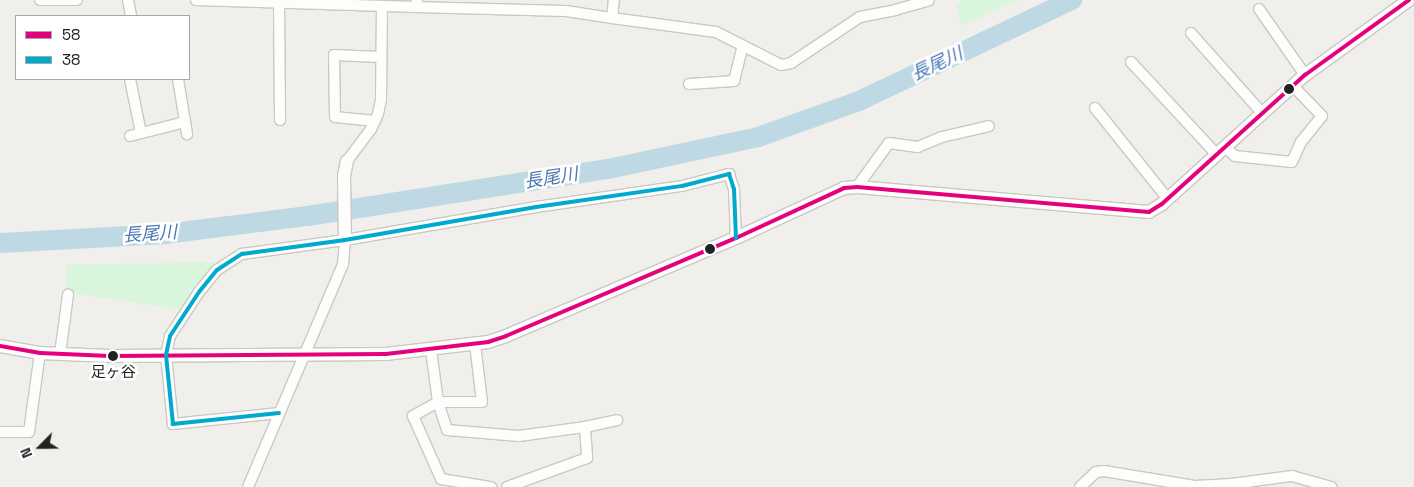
<!DOCTYPE html>
<meta charset="utf-8">
<style>
body{margin:0}
#map{position:relative;width:1414px;height:487px;overflow:hidden;background:#f0efeb;font-family:"Space Grotesk","Noto Sans JP",sans-serif}
div>[style]{position:absolute}
.park>*{inset:0;background:#d9f6dc}
.river>*{height:20px;margin:-10px;padding:0 10px;transform-origin:10px;border-radius:10px;background:#bed9e3}
.roads{filter:drop-shadow(1px 0 #c9c8c7) drop-shadow(-1px 0 #c9c8c7) drop-shadow(0 1px #c9c8c7) drop-shadow(0 -1px #c9c8c7)}
.minor>*{height:10px;margin:-5px;padding:0 5px;transform-origin:5px;border-radius:5px;background:#fdfdfc}
.tertiary>*{height:12px;margin:-6px;padding:0 6px;transform-origin:6px;border-radius:6px;background:#fdfdfc}
.bus-1>*{height:4px;margin:-2px;padding:0 2px;transform-origin:2px;border-radius:2px;background:#e5007d}
.bus-2>*{height:4px;margin:-2px;padding:0 2px;transform-origin:2px;border-radius:2px;background:#00a9ce}
.dots>*{width:14px;height:14px;translate:-50% -50%;box-sizing:border-box;border:2px solid #fff;border-radius:50%}
span{translate:-50% -50%;white-space:nowrap;text-align:center;line-height:1.15;-webkit-text-stroke:5px #fff;paint-order:stroke}
.bus-label{font-size:15px;color:#222}
.water-label{font-size:18px;color:#4a78b5;font-style:italic}
.legend{position:absolute;left:15px;top:15px;width:175px;height:65px;box-sizing:border-box;background:#fff;border:1px solid #a7a7a7;margin:0;padding:6px 9px;list-style:none;font-size:15px;color:#222}
.legend li{display:flex;align-items:center;gap:10px;height:25px}
.legend b{width:25px;border:1px solid #a7a7a7}
.north{position:absolute;left:15px;top:422px;width:50px;height:50px;-webkit-text-stroke:4px #fff;paint-order:stroke;rotate:247deg;font-size:14px;font-weight:700;line-height:20px;text-align:center;color:#222}
.north::after{content:'';display:block;margin:auto;width:18px;height:22px;background:#222;clip-path:polygon(50% 0,100% 100%,50% 72%,0 100%)}
</style>
<div id="map">
<div class="park">
<i style="clip-path:polygon(963px 0,1018px 0,962px 25px,956px 7px)"></i>
<i style="clip-path:polygon(221px 262px,182px 310px,66px 292px,67px 265px)"></i>
</div>
<div class="river">
<i style="left:0;top:243px;width:165px;rotate:-3.1deg"></i>
<i style="left:165px;top:234px;width:144px;rotate:-7.2deg"></i>
<i style="left:308px;top:216px;width:304px;rotate:-8.9deg"></i>
<i style="left:608px;top:169px;width:153px;rotate:-12deg"></i>
<i style="left:758px;top:137px;width:107px;rotate:-19.6deg"></i>
<i style="left:859px;top:101px;width:236px;rotate:-25.4deg"></i>
</div>
<div class="roads">
<div class="minor">
<i style="left:40px;top:0;width:37px"></i>
<i style="left:128px;top:0;width:16px;rotate:79deg"></i>
<i style="left:196px;top:0;width:220px;rotate:1.8deg"></i>
<i style="left:417px;top:0;width:7px;rotate:98deg"></i>
<i style="left:416px;top:7px;width:150px;rotate:1.5deg"></i>
<i style="left:566px;top:11px;width:47px;rotate:8.7deg"></i>
<i style="left:612px;top:18px;width:18px;rotate:-84deg"></i>
<i style="left:279px;top:3px;width:117px;rotate:89.5deg"></i>
<i style="left:1259px;top:9px;width:80px;rotate:55.1deg"></i>
<i style="left:612px;top:18px;width:105px;rotate:7.7deg"></i>
<i style="left:716px;top:32px;width:73px;rotate:26.9deg"></i>
<i style="left:781px;top:65px;width:10px;rotate:-11deg"></i>
<i style="left:791px;top:63px;width:83px;rotate:-33.7deg"></i>
<i style="left:860px;top:17px;width:36px;rotate:-11deg"></i>
<i style="left:895px;top:10px;width:35px;rotate:-16deg"></i>
<i style="left:1191px;top:33px;width:108px;rotate:48.4deg"></i>
<i style="left:1131px;top:62px;width:127px;rotate:47.2deg"></i>
<i style="left:130px;top:79px;width:55px;rotate:78.5deg"></i>
<i style="left:178px;top:79px;width:56px;rotate:80.7deg"></i>
<i style="left:689px;top:84px;width:45px;rotate:-3.8deg"></i>
<i style="left:734px;top:81px;width:36px;rotate:-76deg"></i>
<i style="left:1095px;top:108px;width:117px;rotate:51.3deg"></i>
<i style="left:375px;top:121px;width:40px;rotate:-174.3deg"></i>
<i style="left:335px;top:117px;width:62px;rotate:-90.9deg"></i>
<i style="left:334px;top:55px;width:47px;rotate:2.4deg"></i>
<i style="left:130px;top:136px;width:57px;rotate:-14.3deg"></i>
<i style="left:1225px;top:147px;width:13px;rotate:42deg"></i>
<i style="left:1235px;top:156px;width:57px;rotate:6deg"></i>
<i style="left:1292px;top:162px;width:22px;rotate:-66deg"></i>
<i style="left:1301px;top:142px;width:33px;rotate:-51deg"></i>
<i style="left:1322px;top:116px;width:42px;rotate:-134deg"></i>
<i style="left:347px;top:161px;width:40px;rotate:-53deg"></i>
<i style="left:371px;top:129px;width:17px;rotate:-65deg"></i>
<i style="left:378px;top:114px;width:14px;rotate:-78deg"></i>
<i style="left:381px;top:100px;width:93px;rotate:-89.4deg"></i>
<i style="left:857px;top:187px;width:54px;rotate:-54deg"></i>
<i style="left:889px;top:143px;width:29px;rotate:8deg"></i>
<i style="left:918px;top:147px;width:26px;rotate:-23deg"></i>
<i style="left:942px;top:137px;width:48px;rotate:-13.2deg"></i>
<i style="left:475px;top:344px;width:58px;rotate:83.1deg"></i>
<i style="left:482px;top:402px;width:44px;rotate:180deg"></i>
<i style="left:438px;top:402px;width:29px;rotate:151deg"></i>
<i style="left:413px;top:416px;width:69px;rotate:66deg"></i>
<i style="left:441px;top:479px;width:51px;rotate:9.1deg"></i>
<i style="left:431px;top:350px;width:52px;rotate:82.3deg"></i>
<i style="left:438px;top:402px;width:29px;rotate:72deg"></i>
<i style="left:447px;top:430px;width:72px;rotate:4.8deg"></i>
<i style="left:519px;top:436px;width:67px;rotate:-7.8deg"></i>
<i style="left:585px;top:427px;width:31px;rotate:86deg"></i>
<i style="left:587px;top:458px;width:85px;rotate:160.1deg"></i>
<i style="left:60px;top:354px;width:60px;rotate:-82.3deg"></i>
<i style="left:279px;top:413px;width:107px;rotate:174.1deg"></i>
<i style="left:173px;top:424px;width:69px;rotate:-95.8deg"></i>
<i style="left:166px;top:355px;width:19px;rotate:-78deg"></i>
<i style="left:170px;top:336px;width:53px;rotate:-56.6deg"></i>
<i style="left:199px;top:292px;width:28px;rotate:-51deg"></i>
<i style="left:217px;top:270px;width:30px;rotate:-33deg"></i>
<i style="left:242px;top:254px;width:104px;rotate:-7.7deg"></i>
<i style="left:345px;top:240px;width:194px;rotate:-9.8deg"></i>
<i style="left:536px;top:207px;width:148px;rotate:-8.2deg"></i>
<i style="left:682px;top:186px;width:49px;rotate:-14.3deg"></i>
<i style="left:729px;top:174px;width:16px;rotate:72deg"></i>
<i style="left:734px;top:189px;width:49px;rotate:87.7deg"></i>
<i style="left:585px;top:427px;width:33px;rotate:-12deg"></i>
<i style="left:0;top:432px;width:29px"></i>
<i style="left:29px;top:432px;width:80px;rotate:-82.1deg"></i>
<i style="left:248px;top:487px;width:242px;rotate:-66.9deg"></i>
<i style="left:343px;top:264px;width:24px;rotate:-85deg"></i>
<i style="left:1080px;top:487px;width:22px;rotate:-43deg"></i>
<i style="left:1096px;top:472px;width:8px;rotate:-7deg"></i>
<i style="left:1104px;top:471px;width:92px;rotate:9.4deg"></i>
<i style="left:1195px;top:486px;width:36px;rotate:-3deg"></i>
<i style="left:1231px;top:484px;width:62px;rotate:-7.5deg"></i>
<i style="left:1292px;top:476px;width:41px;rotate:15.8deg"></i>
</div>
<div class="tertiary">
<i style="left:345px;top:240px;width:64px;rotate:-90.9deg"></i>
<i style="left:344px;top:176px;width:15px;rotate:-79deg"></i>
<i style="left:0;top:346px;width:41px;rotate:9.9deg"></i>
<i style="left:40px;top:353px;width:70px;rotate:2.5deg"></i>
<i style="left:110px;top:356px;width:276px;rotate:-0.4deg"></i>
<i style="left:386px;top:354px;width:103px;rotate:-6.7deg"></i>
<i style="left:488px;top:342px;width:19px;rotate:-18deg"></i>
<i style="left:506px;top:336px;width:250px;rotate:-23.1deg"></i>
<i style="left:736px;top:238px;width:119px;rotate:-24.8deg"></i>
<i style="left:844px;top:188px;width:13px;rotate:-4deg"></i>
<i style="left:857px;top:187px;width:293px;rotate:4.9deg"></i>
<i style="left:1149px;top:212px;width:15px;rotate:-32deg"></i>
<i style="left:1162px;top:204px;width:193px;rotate:-42.1deg"></i>
<i style="left:1305px;top:75px;width:128px;rotate:-35.8deg"></i>
</div>
</div>
<div class="bus-1">
<i style="left:0;top:346px;width:41px;rotate:9.9deg"></i>
<i style="left:40px;top:353px;width:70px;rotate:2.5deg"></i>
<i style="left:110px;top:356px;width:276px;rotate:-0.4deg"></i>
<i style="left:386px;top:354px;width:103px;rotate:-6.7deg"></i>
<i style="left:488px;top:342px;width:19px;rotate:-18deg"></i>
<i style="left:506px;top:336px;width:250px;rotate:-23.1deg"></i>
<i style="left:736px;top:238px;width:119px;rotate:-24.8deg"></i>
<i style="left:844px;top:188px;width:13px;rotate:-4deg"></i>
<i style="left:857px;top:187px;width:293px;rotate:4.9deg"></i>
<i style="left:1149px;top:212px;width:15px;rotate:-32deg"></i>
<i style="left:1162px;top:204px;width:193px;rotate:-42.1deg"></i>
<i style="left:1305px;top:75px;width:128px;rotate:-35.8deg"></i>
</div>
<div class="bus-2">
<i style="left:279px;top:413px;width:107px;rotate:174.1deg"></i>
<i style="left:173px;top:424px;width:69px;rotate:-95.8deg"></i>
<i style="left:166px;top:355px;width:19px;rotate:-78deg"></i>
<i style="left:170px;top:336px;width:53px;rotate:-56.6deg"></i>
<i style="left:199px;top:292px;width:28px;rotate:-51deg"></i>
<i style="left:217px;top:270px;width:30px;rotate:-33deg"></i>
<i style="left:242px;top:254px;width:104px;rotate:-7.7deg"></i>
<i style="left:345px;top:240px;width:194px;rotate:-9.8deg"></i>
<i style="left:536px;top:207px;width:148px;rotate:-8.2deg"></i>
<i style="left:682px;top:186px;width:49px;rotate:-14.3deg"></i>
<i style="left:729px;top:174px;width:16px;rotate:72deg"></i>
<i style="left:734px;top:189px;width:49px;rotate:87.7deg"></i>
</div>
<div class="dots">
<i style="left:1289px;top:89px;background:#222"></i>
<i style="left:710px;top:249px;background:#222"></i>
<i style="left:113px;top:356px;background:#222"></i>
</div>
<div class="bus-label">
<span style="left:113px;top:372px">足ヶ谷</span>
</div>
<div class="water-label">
<span style="left:937px;top:64px;rotate:-25deg">長尾川</span>
<span style="left:551px;top:178px;rotate:-9deg">長尾川</span>
<span style="left:150px;top:234px;rotate:-4deg">長尾川</span>
</div>
<ul class="legend">
<li><b style="height:6px;background:#e5007d"></b>58</li>
<li><b style="height:6px;background:#00a9ce"></b>38</li>
</ul>
<div class="north">N</div>
</div>
